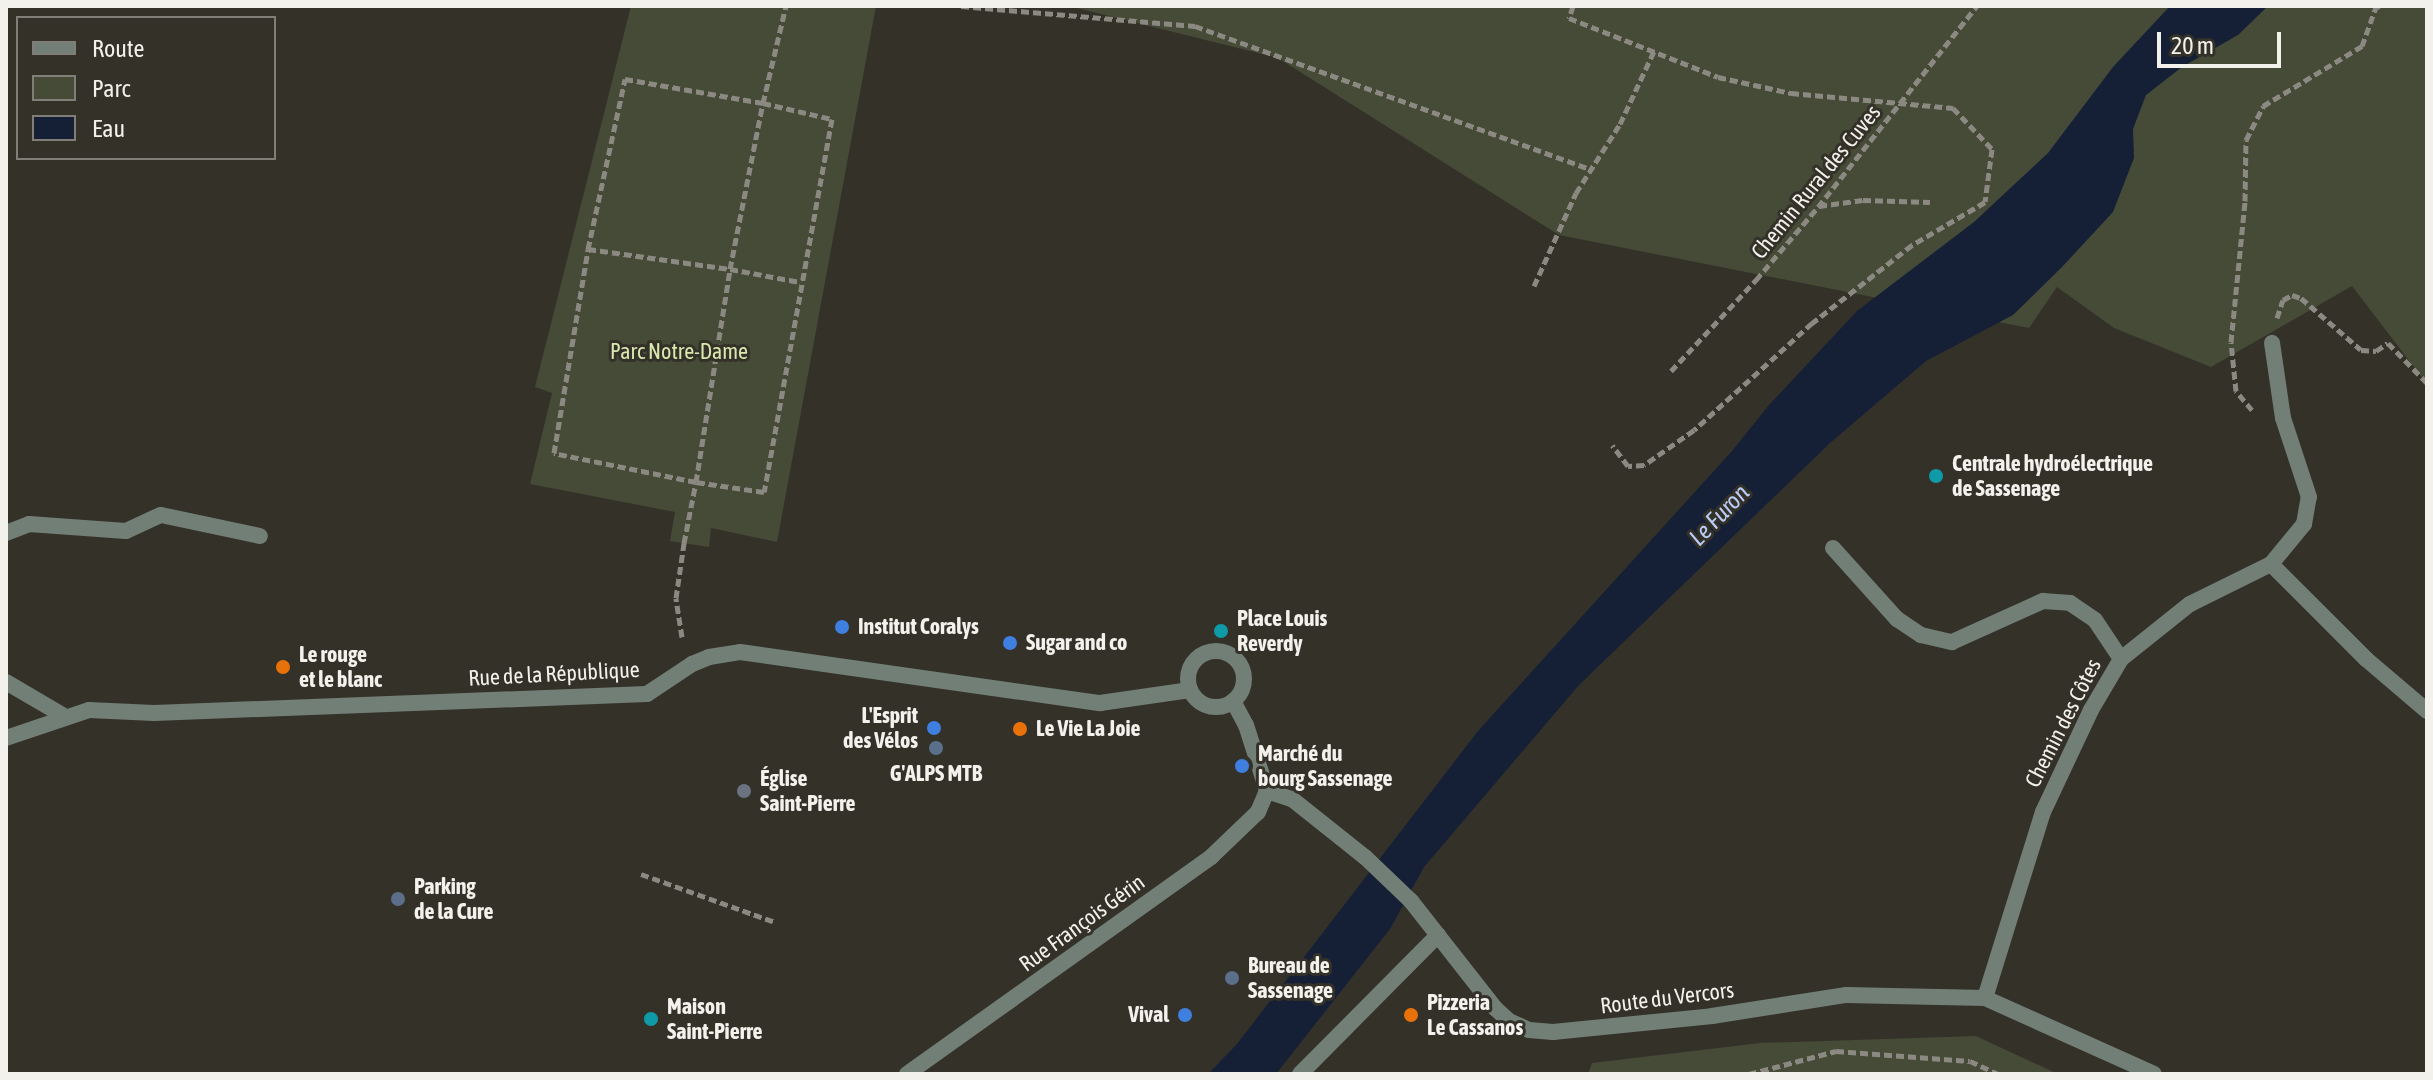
<!DOCTYPE html>
<meta charset="utf-8">
<style>
body{margin:0}
#map{position:relative;width:2433px;height:1080px;overflow:hidden;background:#343129;font-family:"Asap Condensed",sans-serif}
div>[style]{position:absolute}
.green>*{inset:0;background:#454b37}
.water>*{inset:0;background:#152037}
.path>*{height:5px;margin-top:-2.5px;transform-origin:0;background:repeating-linear-gradient(90deg,#8c8983 0 8px,transparent 0 12px)}
.service>*{height:16px;margin:-8px;padding:0 8px;transform-origin:8px;border-radius:8px;background:#727f76}
.minor>*{height:16px;margin:-8px;padding:0 8px;transform-origin:8px;border-radius:8px;background:#727f76}
.minor>.ring{margin:-8px;padding:0;box-sizing:content-box;background:none;border:16px solid #727f76;border-radius:50%}
.dots>*{width:22px;height:22px;translate:-50% -50%;box-sizing:border-box;border:4px solid #343129;border-radius:50%}
span{translate:-50% -50%;white-space:nowrap;text-align:center;line-height:1.15;-webkit-text-stroke:6px #343129;paint-order:stroke}
.street-label{font-size:22px;color:#f3f1ec}
.park-label{font-size:22px;color:#d9e8ae}
.poi-label{font-size:22px;color:#f3f1ec;font-weight:700}
.left{translate:0 -50%;text-align:left}
.right{translate:-100% -50%;text-align:right}
.water-label{font-size:24px;color:#bacef8;font-style:italic}
.frame{position:absolute;inset:0;border:8px solid #f3f1ec;pointer-events:none}
.legend{position:absolute;left:16px;top:16px;width:260px;height:144px;box-sizing:border-box;background:#343129;border:2px solid #807e77;margin:0;padding:10px 14px;list-style:none;font-size:24px;color:#f3f1ec}
.legend li{display:flex;align-items:center;gap:16px;height:40px}
.legend b{width:40px;border:2px solid #807e77}
.scale{position:absolute;left:2157px;top:32px;width:124px;height:36px;box-sizing:border-box;border:4px solid #f3f1ec;border-top:0;padding-left:10px;font-size:24px;line-height:28px;white-space:nowrap;color:#f3f1ec;-webkit-text-stroke:6px #343129;paint-order:stroke}
</style>
<div id="map">
<div class="green">
<i style="clip-path:polygon(631px 6px,876px 6px,777px 542px,711px 528px,709px 547px,670px 541px,675px 512px,530px 484px,552px 393px,535px 387px)"></i>
<i style="clip-path:polygon(1069px 6px,2427px 6px,2427px 384px,2352px 286px,2211px 367px,2114px 328px,2057px 287px,2029px 328px,1559px 235px,1278px 58px)"></i>
<i style="clip-path:polygon(1976px 1036px,2058px 1074px,1588px 1074px,1592px 1063px,1760px 1043px)"></i>
</div>
<div class="water">
<i style="clip-path:polygon(2170px 6px,2268px 6px,2238px 35px,2182px 67px,2146px 95px,2133px 129px,2134px 158px,2113px 212px,2062px 267px,2013px 315px,1926px 361px,1830px 443px,1579px 685px,1424px 867px,1390px 929px,1276px 1074px,1208px 1074px,1237px 1044px,1478px 731px,1732px 451px,1769px 405px,1857px 311px,1974px 222px,2048px 153px,2113px 67px)"></i>
</div>
<div class="path">
<i style="left:961px;top:6px;width:235px;rotate:4.9deg"></i>
<i style="left:1195px;top:26px;width:421px;rotate:19.9deg"></i>
<i style="left:1573px;top:6px;width:13px;rotate:108deg"></i>
<i style="left:1569px;top:18px;width:160px;rotate:21.6deg"></i>
<i style="left:1718px;top:77px;width:75px;rotate:12.4deg"></i>
<i style="left:1791px;top:93px;width:163px;rotate:5.3deg"></i>
<i style="left:1953px;top:108px;width:57px;rotate:46.4deg"></i>
<i style="left:1992px;top:149px;width:53px;rotate:97.5deg"></i>
<i style="left:1985px;top:202px;width:85px;rotate:149.5deg"></i>
<i style="left:1912px;top:245px;width:127px;rotate:142deg"></i>
<i style="left:1812px;top:323px;width:159px;rotate:137.8deg"></i>
<i style="left:1694px;top:430px;width:61px;rotate:145deg"></i>
<i style="left:1644px;top:465px;width:16px;rotate:176deg"></i>
<i style="left:1628px;top:466px;width:26px;rotate:-127deg"></i>
<i style="left:1819px;top:206px;width:44px;rotate:-7.8deg"></i>
<i style="left:1863px;top:200px;width:67px;rotate:1.7deg"></i>
<i style="left:588px;top:249px;width:174px;rotate:-77.7deg"></i>
<i style="left:625px;top:79px;width:140px;rotate:9.9deg"></i>
<i style="left:763px;top:103px;width:100px;rotate:-76.7deg"></i>
<i style="left:1534px;top:286px;width:102px;rotate:-65.7deg"></i>
<i style="left:1576px;top:193px;width:82px;rotate:-57.5deg"></i>
<i style="left:1620px;top:124px;width:81px;rotate:-65deg"></i>
<i style="left:2277px;top:318px;width:19px;rotate:-72deg"></i>
<i style="left:2283px;top:300px;width:10px;rotate:-29deg"></i>
<i style="left:2292px;top:295px;width:9px;rotate:18deg"></i>
<i style="left:2301px;top:298px;width:79px;rotate:40.9deg"></i>
<i style="left:2361px;top:350px;width:15px;rotate:4deg"></i>
<i style="left:2376px;top:351px;width:14px;rotate:-34deg"></i>
<i style="left:2388px;top:343px;width:56px;rotate:45.7deg"></i>
<i style="left:1671px;top:371px;width:125px;rotate:-47deg"></i>
<i style="left:1756px;top:280px;width:96px;rotate:-49.7deg"></i>
<i style="left:1818px;top:207px;width:256px;rotate:-51.7deg"></i>
<i style="left:2252px;top:410px;width:25px;rotate:-130deg"></i>
<i style="left:2236px;top:391px;width:49px;rotate:-95.8deg"></i>
<i style="left:2231px;top:342px;width:142px;rotate:-84.3deg"></i>
<i style="left:2245px;top:201px;width:61px;rotate:-89.1deg"></i>
<i style="left:2246px;top:140px;width:38px;rotate:-63deg"></i>
<i style="left:2263px;top:106px;width:116px;rotate:-31.2deg"></i>
<i style="left:2362px;top:46px;width:41px;rotate:-70.3deg"></i>
<i style="left:2376px;top:7px;width:4px;rotate:-14deg"></i>
<i style="left:682px;top:637px;width:39px;rotate:-99deg"></i>
<i style="left:676px;top:598px;width:56px;rotate:-81.7deg"></i>
<i style="left:684px;top:543px;width:62px;rotate:-78.9deg"></i>
<i style="left:696px;top:482px;width:216px;rotate:-80.9deg"></i>
<i style="left:730px;top:269px;width:169px;rotate:-78.8deg"></i>
<i style="left:763px;top:103px;width:71px;rotate:13.1deg"></i>
<i style="left:832px;top:119px;width:379px;rotate:100.3deg"></i>
<i style="left:764px;top:492px;width:69px;rotate:-171.6deg"></i>
<i style="left:696px;top:482px;width:145px;rotate:-168.5deg"></i>
<i style="left:554px;top:453px;width:207px;rotate:-80.5deg"></i>
<i style="left:588px;top:249px;width:143px;rotate:8deg"></i>
<i style="left:730px;top:269px;width:71px;rotate:10.5deg"></i>
<i style="left:641px;top:874px;width:142px;rotate:19.7deg"></i>
<i style="left:1749px;top:1074px;width:90px;rotate:-14.8deg"></i>
<i style="left:1836px;top:1051px;width:134px;rotate:4.3deg"></i>
<i style="left:1970px;top:1061px;width:31px;rotate:25deg"></i>
</div>
<div class="service">
<i style="left:6px;top:533px;width:25px;rotate:-21deg"></i>
<i style="left:29px;top:524px;width:97px;rotate:4.1deg"></i>
<i style="left:126px;top:531px;width:38px;rotate:-25deg"></i>
<i style="left:161px;top:515px;width:101px;rotate:12deg"></i>
<i style="left:1833px;top:548px;width:96px;rotate:48deg"></i>
<i style="left:1897px;top:619px;width:29px;rotate:34deg"></i>
<i style="left:1921px;top:635px;width:32px;rotate:13deg"></i>
<i style="left:1952px;top:642px;width:100px;rotate:-24.3deg"></i>
<i style="left:2043px;top:601px;width:27px;rotate:4deg"></i>
<i style="left:2070px;top:603px;width:30px;rotate:34deg"></i>
<i style="left:2095px;top:620px;width:47px;rotate:56.3deg"></i>
<i style="left:2271px;top:564px;width:52px;rotate:-50.5deg"></i>
<i style="left:2304px;top:524px;width:27px;rotate:-80deg"></i>
<i style="left:2309px;top:497px;width:83px;rotate:-108.2deg"></i>
<i style="left:2283px;top:418px;width:76px;rotate:-98.3deg"></i>
</div>
<div class="minor">
<i class="ring" style="left:1188px;top:651px;width:40px;height:40px"></i>
<i style="left:6px;top:682px;width:67px;rotate:30.4deg"></i>
<i style="left:1233px;top:701px;width:27px;rotate:62deg"></i>
<i style="left:1246px;top:725px;width:69px;rotate:72.3deg"></i>
<i style="left:6px;top:738px;width:88px;rotate:-18.6deg"></i>
<i style="left:89px;top:710px;width:65px;rotate:2.6deg"></i>
<i style="left:154px;top:713px;width:493px;rotate:-2.2deg"></i>
<i style="left:647px;top:694px;width:54px;rotate:-33.7deg"></i>
<i style="left:692px;top:664px;width:18px;rotate:-22deg"></i>
<i style="left:709px;top:657px;width:31px;rotate:-9deg"></i>
<i style="left:740px;top:652px;width:364px;rotate:8.1deg"></i>
<i style="left:1100px;top:703px;width:91px;rotate:-8.2deg"></i>
<i style="left:1267px;top:791px;width:26px;rotate:18deg"></i>
<i style="left:1292px;top:799px;width:93px;rotate:38.5deg"></i>
<i style="left:1365px;top:857px;width:64px;rotate:43.7deg"></i>
<i style="left:1411px;top:901px;width:136px;rotate:51.9deg"></i>
<i style="left:1495px;top:1008px;width:19px;rotate:43deg"></i>
<i style="left:1509px;top:1021px;width:22px;rotate:24deg"></i>
<i style="left:1529px;top:1030px;width:24px;rotate:5deg"></i>
<i style="left:1553px;top:1032px;width:160px;rotate:-5.7deg"></i>
<i style="left:1712px;top:1016px;width:136px;rotate:-8.9deg"></i>
<i style="left:1846px;top:995px;width:139px;rotate:1.2deg"></i>
<i style="left:1985px;top:998px;width:185px;rotate:24.2deg"></i>
<i style="left:1985px;top:998px;width:195px;rotate:-72.7deg"></i>
<i style="left:2043px;top:812px;width:113px;rotate:-64.8deg"></i>
<i style="left:2091px;top:710px;width:59px;rotate:-59.5deg"></i>
<i style="left:2121px;top:659px;width:88px;rotate:-38.6deg"></i>
<i style="left:2190px;top:604px;width:90px;rotate:-26.3deg"></i>
<i style="left:2271px;top:564px;width:134px;rotate:45deg"></i>
<i style="left:2366px;top:659px;width:80px;rotate:40.4deg"></i>
<i style="left:907px;top:1074px;width:374px;rotate:-35.5deg"></i>
<i style="left:1211px;top:857px;width:65px;rotate:-43.8deg"></i>
<i style="left:1258px;top:812px;width:23px;rotate:-67deg"></i>
<i style="left:1300px;top:1074px;width:196px;rotate:-45.2deg"></i>
</div>
<div class="dots">
<i style="left:1936px;top:476px;background:#0f9aa8"></i>
<i style="left:842px;top:627px;background:#3f7fe0"></i>
<i style="left:1221px;top:631px;background:#0f9aa8"></i>
<i style="left:1010px;top:643px;background:#3f7fe0"></i>
<i style="left:283px;top:667px;background:#e8710a"></i>
<i style="left:934px;top:728px;background:#3f7fe0"></i>
<i style="left:1020px;top:729px;background:#e8710a"></i>
<i style="left:936px;top:748px;background:#5c6f8a"></i>
<i style="left:1242px;top:766px;background:#3f7fe0"></i>
<i style="left:744px;top:791px;background:#6b7280"></i>
<i style="left:398px;top:899px;background:#5c6f8a"></i>
<i style="left:1232px;top:978px;background:#5c6f8a"></i>
<i style="left:1185px;top:1015px;background:#3f7fe0"></i>
<i style="left:1411px;top:1015px;background:#e8710a"></i>
<i style="left:651px;top:1019px;background:#0f9aa8"></i>
</div>
<div class="street-label">
<span style="left:1816px;top:182px;rotate:-51deg">Chemin Rural des Cuves</span>
<span style="left:554px;top:674px;rotate:-3deg">Rue de la République</span>
<span style="left:2063px;top:723px;rotate:-63deg">Chemin des Côtes</span>
<span style="left:1082px;top:923px;rotate:-36deg">Rue François Gérin</span>
<span style="left:1667px;top:998px;rotate:-7deg">Route du Vercors</span>
</div>
<div class="park-label">
<span style="left:679px;top:352px">Parc Notre-Dame</span>
</div>
<div class="poi-label">
<span class="left" style="left:1952px;top:476px">Centrale hydroélectrique<br>de Sassenage</span>
<span class="left" style="left:1237px;top:631px">Place Louis<br>Reverdy</span>
<span class="left" style="left:858px;top:627px">Institut Coralys</span>
<span class="left" style="left:1026px;top:643px">Sugar and co</span>
<span class="left" style="left:299px;top:667px">Le rouge<br>et le blanc</span>
<span class="right" style="left:918px;top:728px">L'Esprit<br>des Vélos</span>
<span class="left" style="left:1036px;top:729px">Le Vie La Joie</span>
<span class="left" style="left:1258px;top:766px">Marché du<br>bourg Sassenage</span>
<span style="left:936px;top:774px">G'ALPS MTB</span>
<span class="left" style="left:760px;top:791px">Église<br>Saint-Pierre</span>
<span class="left" style="left:414px;top:899px">Parking<br>de la Cure</span>
<span class="left" style="left:1248px;top:978px">Bureau de<br>Sassenage</span>
<span class="left" style="left:1427px;top:1015px">Pizzeria<br>Le Cassanos</span>
<span class="left" style="left:667px;top:1019px">Maison<br>Saint-Pierre</span>
<span class="right" style="left:1169px;top:1015px">Vival</span>
</div>
<div class="water-label">
<span style="left:1719px;top:515px;rotate:-46deg">Le Furon</span>
</div>
<div class="frame"></div>
<ul class="legend">
<li><b style="height:10px;background:#727f76"></b>Route</li>
<li><b style="height:22px;background:#454b37"></b>Parc</li>
<li><b style="height:22px;background:#152037"></b>Eau</li>
</ul>
<div class="scale">20 m</div>
</div>
